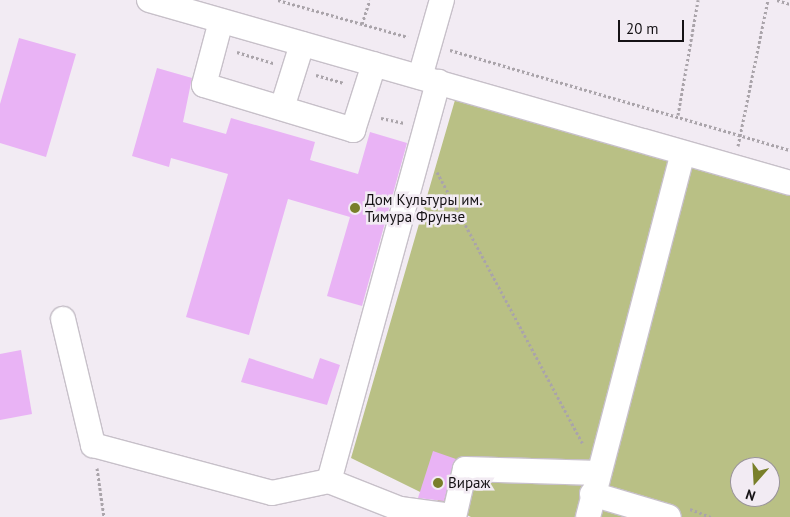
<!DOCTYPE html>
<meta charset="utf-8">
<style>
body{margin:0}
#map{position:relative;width:790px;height:517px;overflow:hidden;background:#f2ebf3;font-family:"PT Sans",sans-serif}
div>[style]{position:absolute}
.green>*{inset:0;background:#b9c085}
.building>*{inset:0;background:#e9b3f5}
.path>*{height:3px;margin-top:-1.5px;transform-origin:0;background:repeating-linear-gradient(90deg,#aaa4aa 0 2.5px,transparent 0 5px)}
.roads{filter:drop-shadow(1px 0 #c7c0c9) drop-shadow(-1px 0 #c7c0c9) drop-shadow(0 1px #c7c0c9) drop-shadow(0 -1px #c7c0c9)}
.minor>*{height:24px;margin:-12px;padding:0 12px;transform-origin:12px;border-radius:12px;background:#fff}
.dots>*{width:14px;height:14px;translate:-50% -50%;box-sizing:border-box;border:2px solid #f2ebf3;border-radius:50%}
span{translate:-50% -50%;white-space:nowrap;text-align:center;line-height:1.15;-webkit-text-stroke:5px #f2ebf3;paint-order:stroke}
.poi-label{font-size:15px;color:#151215}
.left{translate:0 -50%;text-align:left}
.north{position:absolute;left:730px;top:457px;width:50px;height:50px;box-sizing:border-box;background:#f2ebf3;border:1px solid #9a949a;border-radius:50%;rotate:199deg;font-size:14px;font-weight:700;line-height:20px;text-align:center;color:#151215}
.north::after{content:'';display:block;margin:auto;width:18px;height:22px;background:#797f2a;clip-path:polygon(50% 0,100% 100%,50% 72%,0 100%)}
.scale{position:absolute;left:618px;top:20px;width:66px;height:22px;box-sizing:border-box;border:2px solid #151215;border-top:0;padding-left:6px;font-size:15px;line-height:18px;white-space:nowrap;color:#151215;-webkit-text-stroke:4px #f2ebf3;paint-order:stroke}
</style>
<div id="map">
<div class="green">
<i style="clip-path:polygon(evenodd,455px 100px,790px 192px,790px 517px,471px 517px,351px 458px,455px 100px,740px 467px,770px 467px,770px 497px,740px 497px,740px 467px)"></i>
</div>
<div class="building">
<i style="clip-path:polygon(19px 38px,76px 54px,46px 157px,0 143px,0 104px)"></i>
<i style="clip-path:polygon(157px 68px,192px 78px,183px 122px,226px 134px,231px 118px,315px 142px,310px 160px,358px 174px,370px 132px,407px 143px,362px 306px,327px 296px,350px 217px,288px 199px,249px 335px,186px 317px,228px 174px,171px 158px,169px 167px,132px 156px)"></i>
<i style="clip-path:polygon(21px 350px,32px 414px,0 420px,0 354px)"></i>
<i style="clip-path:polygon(249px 358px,313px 379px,320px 358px,340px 365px,327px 405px,241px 382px)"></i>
<i style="clip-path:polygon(433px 451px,456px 459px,444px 501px,418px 498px)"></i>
</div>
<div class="path">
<i style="left:278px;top:0;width:135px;rotate:15.9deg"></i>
<i style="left:777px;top:0;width:14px;rotate:17deg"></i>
<i style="left:362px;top:24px;width:25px;rotate:-72deg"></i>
<i style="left:450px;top:50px;width:354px;rotate:16.4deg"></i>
<i style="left:237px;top:52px;width:39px;rotate:17deg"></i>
<i style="left:316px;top:75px;width:29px;rotate:16deg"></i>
<i style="left:678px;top:115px;width:117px;rotate:-80.1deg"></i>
<i style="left:381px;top:118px;width:24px;rotate:12deg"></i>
<i style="left:738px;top:146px;width:149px;rotate:-78.4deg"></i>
<i style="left:437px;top:172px;width:309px;rotate:61.8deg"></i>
<i style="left:97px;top:468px;width:49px;rotate:81.9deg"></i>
<i style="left:690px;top:509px;width:22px;rotate:21deg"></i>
</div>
<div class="roads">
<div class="minor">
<i style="left:149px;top:0;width:667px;rotate:15.93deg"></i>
<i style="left:221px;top:21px;width:66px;rotate:104.9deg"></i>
<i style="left:204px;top:85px;width:156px;rotate:16.8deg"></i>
<i style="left:353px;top:130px;width:69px;rotate:-72.3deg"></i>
<i style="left:420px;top:77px;width:80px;rotate:-74.1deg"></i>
<i style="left:282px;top:108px;width:67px;rotate:-72.6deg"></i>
<i style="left:63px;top:319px;width:130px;rotate:76.6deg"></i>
<i style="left:93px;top:445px;width:185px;rotate:15deg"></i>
<i style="left:272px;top:493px;width:58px;rotate:-11.9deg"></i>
<i style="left:329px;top:481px;width:414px;rotate:-74.7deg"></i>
<i style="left:329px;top:481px;width:76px;rotate:21.5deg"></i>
<i style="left:400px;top:509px;width:52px;rotate:7.7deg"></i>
<i style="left:592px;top:494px;width:80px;rotate:16.6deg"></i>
<i style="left:454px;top:517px;width:49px;rotate:-77.1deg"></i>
<i style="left:465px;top:469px;width:134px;rotate:1.7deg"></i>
<i style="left:588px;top:517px;width:376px;rotate:-75.4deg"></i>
</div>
</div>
<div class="dots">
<i style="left:355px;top:208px;background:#797f2a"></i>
<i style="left:438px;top:483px;background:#797f2a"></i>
</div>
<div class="poi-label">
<span class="left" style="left:365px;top:208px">Дом Культуры им.<br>Тимура Фрунзе</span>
<span class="left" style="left:448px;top:483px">Вираж</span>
</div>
<div class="north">N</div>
<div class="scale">20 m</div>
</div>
